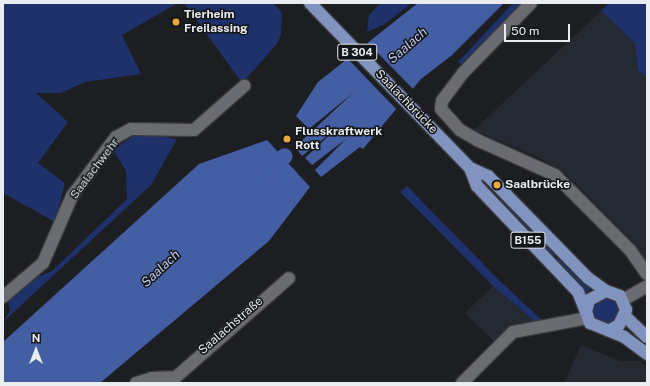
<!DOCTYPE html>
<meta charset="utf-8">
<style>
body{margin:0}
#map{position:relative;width:650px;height:386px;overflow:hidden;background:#1c1e22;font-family:"Public Sans",sans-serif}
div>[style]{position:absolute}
.built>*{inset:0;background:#252932}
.green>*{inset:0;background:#1e316b}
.round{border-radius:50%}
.water>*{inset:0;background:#445ea3}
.pier>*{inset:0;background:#1c1e22}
.river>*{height:16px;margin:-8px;padding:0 8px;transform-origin:8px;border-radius:8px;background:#445ea3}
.roads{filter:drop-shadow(1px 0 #393a3d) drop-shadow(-1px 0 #393a3d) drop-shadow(0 1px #393a3d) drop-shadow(0 -1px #393a3d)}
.minor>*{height:12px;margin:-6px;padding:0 6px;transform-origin:6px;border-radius:6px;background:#6a6c71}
.major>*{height:12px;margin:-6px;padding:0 6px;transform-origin:6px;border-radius:6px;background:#8193bf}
.dots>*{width:11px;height:11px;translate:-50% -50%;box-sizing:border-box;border:2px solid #131518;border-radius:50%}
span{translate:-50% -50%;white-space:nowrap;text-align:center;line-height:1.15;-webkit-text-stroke:3px #131518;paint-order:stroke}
.shield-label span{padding:1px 3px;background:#131518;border:1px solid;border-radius:3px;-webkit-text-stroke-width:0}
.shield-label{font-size:11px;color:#ebecef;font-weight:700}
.poi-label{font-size:12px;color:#ebecef;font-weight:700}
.left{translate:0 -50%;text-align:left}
.street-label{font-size:12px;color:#ebecef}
.water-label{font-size:13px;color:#bbccf3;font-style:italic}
.frame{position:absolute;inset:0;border:4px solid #ebecef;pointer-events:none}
.north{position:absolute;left:16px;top:330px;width:40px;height:40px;-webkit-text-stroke:3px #131518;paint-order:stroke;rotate:0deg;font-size:11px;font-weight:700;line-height:16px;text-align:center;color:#ebecef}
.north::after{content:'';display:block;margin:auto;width:14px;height:18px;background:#ebecef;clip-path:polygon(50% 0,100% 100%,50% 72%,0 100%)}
.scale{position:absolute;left:504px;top:24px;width:66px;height:18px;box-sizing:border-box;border:2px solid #ebecef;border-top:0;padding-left:5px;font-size:12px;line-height:14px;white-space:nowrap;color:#ebecef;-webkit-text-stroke:3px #131518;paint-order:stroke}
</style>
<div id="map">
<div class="built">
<i style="clip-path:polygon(601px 11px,635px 43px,638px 70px,647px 78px,647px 262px,631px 239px,566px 174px,538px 157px,474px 130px)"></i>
<i style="clip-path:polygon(493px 286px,537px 323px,496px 343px,465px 313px)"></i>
<i style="clip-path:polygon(581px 345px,620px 361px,640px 361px,647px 368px,647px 383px,564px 383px)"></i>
</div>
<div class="green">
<i style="clip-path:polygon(3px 3px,178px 3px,122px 35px,141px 74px,85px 82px,61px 93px,36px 93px,68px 122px,38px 163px,65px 183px,55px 222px,3px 193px)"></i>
<i style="clip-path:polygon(184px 3px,273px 3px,282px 13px,281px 34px,277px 44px,242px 83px)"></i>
<i style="clip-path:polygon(381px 3px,412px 3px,383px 25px,367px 32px,369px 15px)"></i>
<i style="clip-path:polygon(513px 3px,522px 3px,463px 66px,458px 62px)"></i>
<i style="clip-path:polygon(609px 3px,647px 3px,647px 78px,638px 70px,635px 43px,601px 11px)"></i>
<i style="clip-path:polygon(138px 133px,177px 139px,151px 185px,3px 322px,10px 311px,6px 290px,52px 271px,127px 199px,126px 171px,113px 150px)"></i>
<i style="clip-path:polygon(407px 186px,499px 280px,545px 323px,537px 323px,493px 286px,400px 192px)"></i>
<i style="clip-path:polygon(503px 197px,557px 253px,552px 257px,498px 202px)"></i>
<i style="clip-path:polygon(560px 256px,592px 288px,585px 294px,555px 260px)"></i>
<i class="round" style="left:593px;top:297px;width:26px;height:26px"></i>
</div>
<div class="water">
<i style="clip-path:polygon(418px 3px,504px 3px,452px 55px,421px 79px,363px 149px,360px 147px,321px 177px,315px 170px,346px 139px,312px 165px,305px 158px,337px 128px,302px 156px,295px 147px,353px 93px,309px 129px,296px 116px,318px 82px)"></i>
<i style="clip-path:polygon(267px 140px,310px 187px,269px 241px,100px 383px,3px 383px,3px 342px,199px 164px)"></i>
</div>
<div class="pier">
<i style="clip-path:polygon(367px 42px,415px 91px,399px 112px,348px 59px)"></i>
</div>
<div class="river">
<i style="left:266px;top:173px;width:25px;rotate:-42deg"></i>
</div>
<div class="roads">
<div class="minor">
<i style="left:531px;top:3px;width:98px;rotate:134.2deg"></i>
<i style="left:463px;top:73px;width:35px;rotate:127deg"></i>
<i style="left:442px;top:101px;width:8px;rotate:97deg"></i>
<i style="left:441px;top:109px;width:28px;rotate:48deg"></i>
<i style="left:460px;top:130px;width:20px;rotate:30deg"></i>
<i style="left:477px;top:140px;width:85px;rotate:24.2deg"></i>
<i style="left:555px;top:175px;width:106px;rotate:45deg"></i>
<i style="left:630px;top:250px;width:29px;rotate:55deg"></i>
<i style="left:3px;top:297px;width:52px;rotate:-40.4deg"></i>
<i style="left:43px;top:263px;width:73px;rotate:-66.6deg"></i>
<i style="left:72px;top:196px;width:74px;rotate:-53.3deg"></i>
<i style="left:116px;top:137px;width:17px;rotate:-28deg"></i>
<i style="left:131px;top:129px;width:63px;rotate:0.9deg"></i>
<i style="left:194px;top:130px;width:67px;rotate:-41.3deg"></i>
<i style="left:623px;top:300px;width:28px;rotate:-30deg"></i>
<i style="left:136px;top:383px;width:17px;rotate:-17deg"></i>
<i style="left:152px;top:378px;width:24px;rotate:-2deg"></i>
<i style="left:176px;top:377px;width:150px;rotate:-41.2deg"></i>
<i style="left:462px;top:383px;width:72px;rotate:-45deg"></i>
<i style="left:513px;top:332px;width:76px;rotate:-10.6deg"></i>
</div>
<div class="major">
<i style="left:310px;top:3px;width:230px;rotate:45.9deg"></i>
<i style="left:470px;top:168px;width:19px;rotate:69deg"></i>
<i style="left:477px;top:186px;width:146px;rotate:46.4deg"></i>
<i style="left:578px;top:292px;width:22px;rotate:68deg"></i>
<i style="left:470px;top:168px;width:20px;rotate:24deg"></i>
<i style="left:488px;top:176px;width:143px;rotate:45.6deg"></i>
<i style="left:588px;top:278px;width:22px;rotate:36deg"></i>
<i style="left:625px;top:316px;width:30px;rotate:44deg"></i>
<i style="left:610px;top:330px;width:10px;rotate:-29deg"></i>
<i style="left:619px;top:325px;width:17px;rotate:-65deg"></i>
<i style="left:626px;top:310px;width:15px;rotate:-113deg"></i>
<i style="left:620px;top:296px;width:15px;rotate:-160deg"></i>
<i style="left:606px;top:291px;width:19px;rotate:152deg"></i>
<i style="left:589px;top:300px;width:12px;rotate:104deg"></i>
<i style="left:586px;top:312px;width:12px;rotate:70deg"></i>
<i style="left:590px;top:323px;width:37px;rotate:22deg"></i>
<i style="left:624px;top:337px;width:29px;rotate:36deg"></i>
</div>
</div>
<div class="dots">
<i style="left:176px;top:22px;background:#eca93b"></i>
<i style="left:287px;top:139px;background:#eca93b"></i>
<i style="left:497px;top:185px;background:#eca93b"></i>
</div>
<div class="shield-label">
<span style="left:357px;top:52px">B 304</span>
<span style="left:528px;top:240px">B155</span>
</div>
<div class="poi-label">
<span class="left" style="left:184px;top:22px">Tierheim<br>Freilassing</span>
<span class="left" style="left:295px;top:139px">Flusskraftwerk<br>Rott</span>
<span class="left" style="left:505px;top:185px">Saalbrücke</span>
</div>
<div class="street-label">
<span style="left:406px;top:102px;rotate:46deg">Saalachbrücke</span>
<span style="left:95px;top:169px;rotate:-53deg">Saalachwehr</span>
<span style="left:231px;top:326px;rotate:-41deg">Saalachstraße</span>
</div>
<div class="water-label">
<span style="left:408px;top:46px;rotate:-41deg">Saalach</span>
<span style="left:161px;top:269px;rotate:-43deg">Saalach</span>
</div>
<div class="frame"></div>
<div class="north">N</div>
<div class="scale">50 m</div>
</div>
